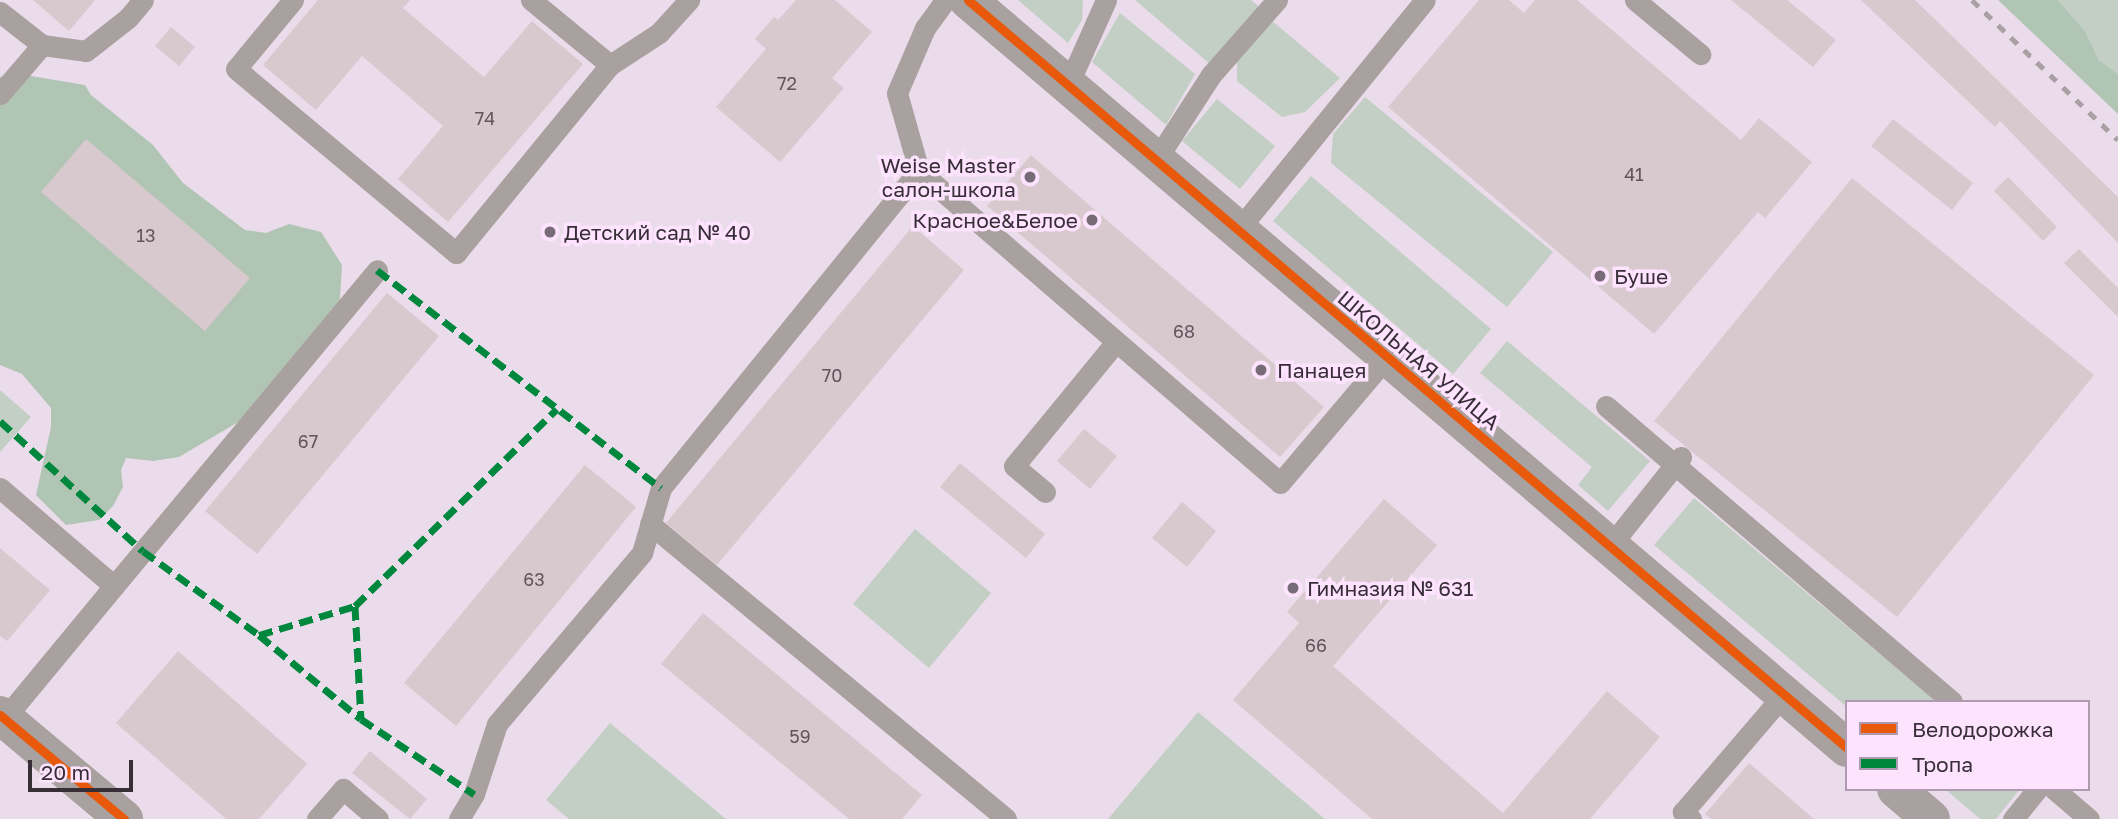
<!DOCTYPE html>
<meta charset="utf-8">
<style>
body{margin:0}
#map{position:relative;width:2118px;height:819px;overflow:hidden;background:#eadcea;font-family:"Golos Text",sans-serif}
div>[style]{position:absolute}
.green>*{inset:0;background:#c3cfc5}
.forest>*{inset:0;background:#b1c5b5}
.building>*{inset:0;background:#d7c9ce}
.service>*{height:21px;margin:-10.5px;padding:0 10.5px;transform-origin:10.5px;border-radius:10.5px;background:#a8a19f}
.minor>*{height:38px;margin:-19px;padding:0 19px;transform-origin:19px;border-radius:19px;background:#a8a19f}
.tertiary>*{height:38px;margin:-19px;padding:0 19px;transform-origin:19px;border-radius:19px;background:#a8a19f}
.rail>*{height:5px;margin-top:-2.5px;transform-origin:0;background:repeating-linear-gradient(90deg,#a8a0a3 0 9px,transparent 0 18px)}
.quiet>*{height:7px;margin-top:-3.5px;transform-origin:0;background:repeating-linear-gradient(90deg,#00873e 0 14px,transparent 0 21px)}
.cycleway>*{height:9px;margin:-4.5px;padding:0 4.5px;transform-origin:4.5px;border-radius:4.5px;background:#e8590c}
.dots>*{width:19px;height:19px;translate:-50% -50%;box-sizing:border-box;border:4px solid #fee3fe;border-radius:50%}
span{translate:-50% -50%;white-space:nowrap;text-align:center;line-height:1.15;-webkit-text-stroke:7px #fee3fe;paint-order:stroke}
.number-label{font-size:18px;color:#60565e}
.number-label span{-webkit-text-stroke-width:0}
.poi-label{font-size:21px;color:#382e38}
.right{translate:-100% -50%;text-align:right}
.left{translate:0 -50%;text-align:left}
.street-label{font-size:21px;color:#382e38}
.legend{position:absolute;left:1845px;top:700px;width:245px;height:91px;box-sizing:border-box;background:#fee3fe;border:2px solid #af9baf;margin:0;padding:9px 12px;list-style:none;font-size:21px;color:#382e38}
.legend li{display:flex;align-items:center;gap:14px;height:35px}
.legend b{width:35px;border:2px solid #af9baf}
.scale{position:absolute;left:28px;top:760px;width:105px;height:32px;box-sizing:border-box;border:4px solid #382e38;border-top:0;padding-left:9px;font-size:21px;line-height:24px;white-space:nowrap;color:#382e38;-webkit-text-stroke:5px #fee3fe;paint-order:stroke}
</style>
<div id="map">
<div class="green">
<i style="clip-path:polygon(1018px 0,1083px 0,1082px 20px,1068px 43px)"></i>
<i style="clip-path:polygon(1135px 0,1251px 0,1261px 8px,1210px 64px)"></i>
<i style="clip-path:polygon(2058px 0,2118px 0,2118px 74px,2099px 60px,2085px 31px)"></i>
<i style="clip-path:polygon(1120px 13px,1195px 74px,1166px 125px,1092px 62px)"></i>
<i style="clip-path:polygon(1271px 20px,1340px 78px,1305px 112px,1282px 117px,1237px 81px,1237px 59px)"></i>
<i style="clip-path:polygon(1365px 97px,1553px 252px,1507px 307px,1331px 163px,1333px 134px)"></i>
<i style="clip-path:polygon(1217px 99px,1275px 146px,1240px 189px,1182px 141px)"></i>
<i style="clip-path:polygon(1311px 176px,1491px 329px,1453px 374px,1273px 221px)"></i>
<i style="clip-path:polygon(1507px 341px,1650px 461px,1608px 511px,1578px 485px,1592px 467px,1480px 373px)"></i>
<i style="clip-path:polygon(0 390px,31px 417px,0 452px)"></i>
<i style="clip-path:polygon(1694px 498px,1937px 702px,1847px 702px,1847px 707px,1654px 545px)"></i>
<i style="clip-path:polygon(915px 529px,991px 593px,929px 668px,853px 604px)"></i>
<i style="clip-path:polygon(1198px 712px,1325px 819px,1108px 819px)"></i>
<i style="clip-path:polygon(610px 723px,726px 819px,569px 819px,546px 800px)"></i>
<i style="clip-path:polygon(1945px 789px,2020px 789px,1996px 819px,1980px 819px)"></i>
</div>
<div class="forest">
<i style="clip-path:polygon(1998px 0,2058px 0,2085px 31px,2099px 60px,2118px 74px,2118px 114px)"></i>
<i style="clip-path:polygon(13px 73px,85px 85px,91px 95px,153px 145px,183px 183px,245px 230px,266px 233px,289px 224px,321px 232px,342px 265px,339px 314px,240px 421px,179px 457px,153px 461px,126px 458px,121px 470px,123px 487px,113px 506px,99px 520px,66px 525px,36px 495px,51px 427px,51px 408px,22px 374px,0 365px,0 77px)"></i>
</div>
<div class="building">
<i style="clip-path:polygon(33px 0,95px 0,69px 31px)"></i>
<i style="clip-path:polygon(318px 0,410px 0,403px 8px,484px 77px,532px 21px,583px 64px,448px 222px,398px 179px,443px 126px,362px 56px,316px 110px,263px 65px)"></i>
<i style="clip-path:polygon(796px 0,835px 0,872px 32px,832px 78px,844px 88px,780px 162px,716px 107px,766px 49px,755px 39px,774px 17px,778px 20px)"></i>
<i style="clip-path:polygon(1479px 0,1509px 0,1524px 13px,1535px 0,1577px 0,1741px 140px,1759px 118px,1812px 162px,1765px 218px,1758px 212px,1654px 334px,1388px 107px)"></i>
<i style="clip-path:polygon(1731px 0,1787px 0,1836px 40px,1813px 67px)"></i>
<i style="clip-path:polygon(1861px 0,1915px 0,2118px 197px,2118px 243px,2000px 121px,1995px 127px)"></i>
<i style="clip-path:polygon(171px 27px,195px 47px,179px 66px,155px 46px)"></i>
<i style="clip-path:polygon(1893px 119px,1973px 183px,1952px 210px,1871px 146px)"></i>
<i style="clip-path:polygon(86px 139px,250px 278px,205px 331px,41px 192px)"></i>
<i style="clip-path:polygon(1031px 155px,1324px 407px,1280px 457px,987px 206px)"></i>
<i style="clip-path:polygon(2008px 177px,2057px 227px,2043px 241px,1994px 191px)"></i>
<i style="clip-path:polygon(1852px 178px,2094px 375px,1897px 617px,1654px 421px)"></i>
<i style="clip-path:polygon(913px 226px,964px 270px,717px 565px,666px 523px)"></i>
<i style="clip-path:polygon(2079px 249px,2118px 288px,2118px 317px,2064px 263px)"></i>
<i style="clip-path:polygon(387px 293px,439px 336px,257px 554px,205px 511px)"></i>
<i style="clip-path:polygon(1084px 429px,1117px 456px,1090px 489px,1057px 461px)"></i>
<i style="clip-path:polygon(960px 463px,1045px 534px,1026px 558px,940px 487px)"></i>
<i style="clip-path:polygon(585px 465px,636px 507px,456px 726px,404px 683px)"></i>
<i style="clip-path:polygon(1384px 499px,1437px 545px,1333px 666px,1503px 813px,1607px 691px,1660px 737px,1590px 819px,1372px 819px,1233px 700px,1299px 623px,1287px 612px)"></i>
<i style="clip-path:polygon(1182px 502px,1216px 531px,1187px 567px,1152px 538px)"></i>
<i style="clip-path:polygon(0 548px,50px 590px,7px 641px,0 636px)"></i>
<i style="clip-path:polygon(703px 613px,922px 795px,902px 819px,849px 819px,661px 664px)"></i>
<i style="clip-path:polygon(178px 651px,307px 764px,259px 819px,226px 819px,116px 723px)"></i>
<i style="clip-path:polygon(370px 751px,427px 799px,410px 819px,352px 773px)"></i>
<i style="clip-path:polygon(1749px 763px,1814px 819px,1711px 819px,1705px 814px)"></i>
</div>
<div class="service">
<i style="left:293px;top:0;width:89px;rotate:129.6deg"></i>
<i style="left:236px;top:69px;width:287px;rotate:39.9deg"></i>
<i style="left:456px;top:253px;width:243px;rotate:-50.7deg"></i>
<i style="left:610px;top:65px;width:59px;rotate:-33.1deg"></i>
<i style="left:659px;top:33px;width:45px;rotate:-47.7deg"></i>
<i style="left:531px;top:0;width:102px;rotate:39.4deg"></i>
<i style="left:1635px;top:0;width:85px;rotate:39.7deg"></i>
<i style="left:0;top:12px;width:53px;rotate:38.2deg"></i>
<i style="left:42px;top:45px;width:65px;rotate:130.6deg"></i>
<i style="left:42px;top:45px;width:44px;rotate:7.8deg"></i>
<i style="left:86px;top:51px;width:53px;rotate:-38.2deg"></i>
<i style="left:128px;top:18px;width:23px;rotate:-50deg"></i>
<i style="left:1068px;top:85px;width:93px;rotate:-65.9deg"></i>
<i style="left:1156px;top:160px;width:101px;rotate:-57.1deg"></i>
<i style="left:1211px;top:75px;width:100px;rotate:-48.7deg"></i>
<i style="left:919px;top:171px;width:477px;rotate:40.8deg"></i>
<i style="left:1280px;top:483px;width:165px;rotate:-49.7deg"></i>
<i style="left:1238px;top:230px;width:296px;rotate:-50.9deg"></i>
<i style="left:1606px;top:406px;width:455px;rotate:40.5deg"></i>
<i style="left:0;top:488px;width:150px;rotate:40.7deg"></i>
<i style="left:114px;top:586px;width:173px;rotate:129.6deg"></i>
<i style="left:1045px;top:492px;width:40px;rotate:-140deg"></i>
<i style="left:1014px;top:466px;width:161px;rotate:-50.6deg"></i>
<i style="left:650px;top:524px;width:462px;rotate:39.6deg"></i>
<i style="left:1610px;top:546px;width:114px;rotate:-51.4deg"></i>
<i style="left:114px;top:586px;width:411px;rotate:-50.2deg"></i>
<i style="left:2054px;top:789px;width:46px;rotate:40.6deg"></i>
<i style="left:317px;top:819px;width:40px;rotate:-49deg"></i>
<i style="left:343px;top:789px;width:46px;rotate:40.6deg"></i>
<i style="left:459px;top:819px;width:29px;rotate:-59deg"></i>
<i style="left:474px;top:794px;width:74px;rotate:-71.8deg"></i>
<i style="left:497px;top:724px;width:224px;rotate:-49.7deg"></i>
<i style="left:642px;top:553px;width:68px;rotate:-73.7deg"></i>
<i style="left:661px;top:488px;width:409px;rotate:-50.9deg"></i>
<i style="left:919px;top:171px;width:81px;rotate:-105.8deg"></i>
<i style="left:897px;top:93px;width:71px;rotate:-66.7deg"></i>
<i style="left:925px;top:28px;width:34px;rotate:-54deg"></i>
<i style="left:1691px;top:819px;width:11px;rotate:-139deg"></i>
<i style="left:1683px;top:812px;width:155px;rotate:-49.4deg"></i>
<i style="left:2013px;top:819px;width:38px;rotate:-51deg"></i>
</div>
<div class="minor">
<i style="left:0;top:715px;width:162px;rotate:40deg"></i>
</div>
<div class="tertiary">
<i style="left:968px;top:0;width:1154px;rotate:40.4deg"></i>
<i style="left:1896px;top:789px;width:46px;rotate:40.6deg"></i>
</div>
<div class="rail">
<i style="left:1972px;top:0;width:202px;rotate:43.8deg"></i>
</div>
<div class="quiet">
<i style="left:377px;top:270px;width:358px;rotate:37.5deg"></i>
<i style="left:0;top:421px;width:193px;rotate:42.3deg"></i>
<i style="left:143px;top:551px;width:143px;rotate:35.9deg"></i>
<i style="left:259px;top:635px;width:132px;rotate:39.5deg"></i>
<i style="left:361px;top:719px;width:136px;rotate:33.6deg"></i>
<i style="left:355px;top:606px;width:113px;rotate:87deg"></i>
<i style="left:259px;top:635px;width:100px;rotate:-16.8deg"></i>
<i style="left:355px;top:606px;width:282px;rotate:-44.3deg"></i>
</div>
<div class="cycleway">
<i style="left:968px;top:0;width:1154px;rotate:40.4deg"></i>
<i style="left:0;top:715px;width:162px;rotate:40deg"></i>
</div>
<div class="dots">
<i style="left:1030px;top:177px;background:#766b76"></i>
<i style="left:1092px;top:220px;background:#766b76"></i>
<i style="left:550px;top:232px;background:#766b76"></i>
<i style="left:1600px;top:276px;background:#766b76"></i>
<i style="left:1261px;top:370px;background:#766b76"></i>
<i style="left:1293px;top:588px;background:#766b76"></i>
</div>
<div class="number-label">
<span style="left:787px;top:83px">72</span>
<span style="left:485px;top:118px">74</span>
<span style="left:1634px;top:174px">41</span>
<span style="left:146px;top:235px">13</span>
<span style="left:1184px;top:331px">68</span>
<span style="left:832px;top:375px">70</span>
<span style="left:308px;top:441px">67</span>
<span style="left:534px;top:579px">63</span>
<span style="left:1316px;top:645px">66</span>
<span style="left:800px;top:736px">59</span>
</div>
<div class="poi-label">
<span class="right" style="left:1016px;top:177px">Weise Master<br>салон-школа</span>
<span class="right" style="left:1078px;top:220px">Красное&amp;Белое</span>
<span class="left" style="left:564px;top:232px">Детский сад № 40</span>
<span class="left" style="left:1614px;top:276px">Буше</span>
<span class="left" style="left:1277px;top:370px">Панацея</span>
<span class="left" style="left:1307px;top:588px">Гимназия № 631</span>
</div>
<div class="street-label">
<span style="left:1419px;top:360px;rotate:40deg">ШКОЛЬНАЯ УЛИЦА</span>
</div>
<ul class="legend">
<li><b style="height:9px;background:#e8590c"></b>Велодорожка</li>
<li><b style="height:9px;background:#00873e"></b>Тропа</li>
</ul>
<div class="scale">20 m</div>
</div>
